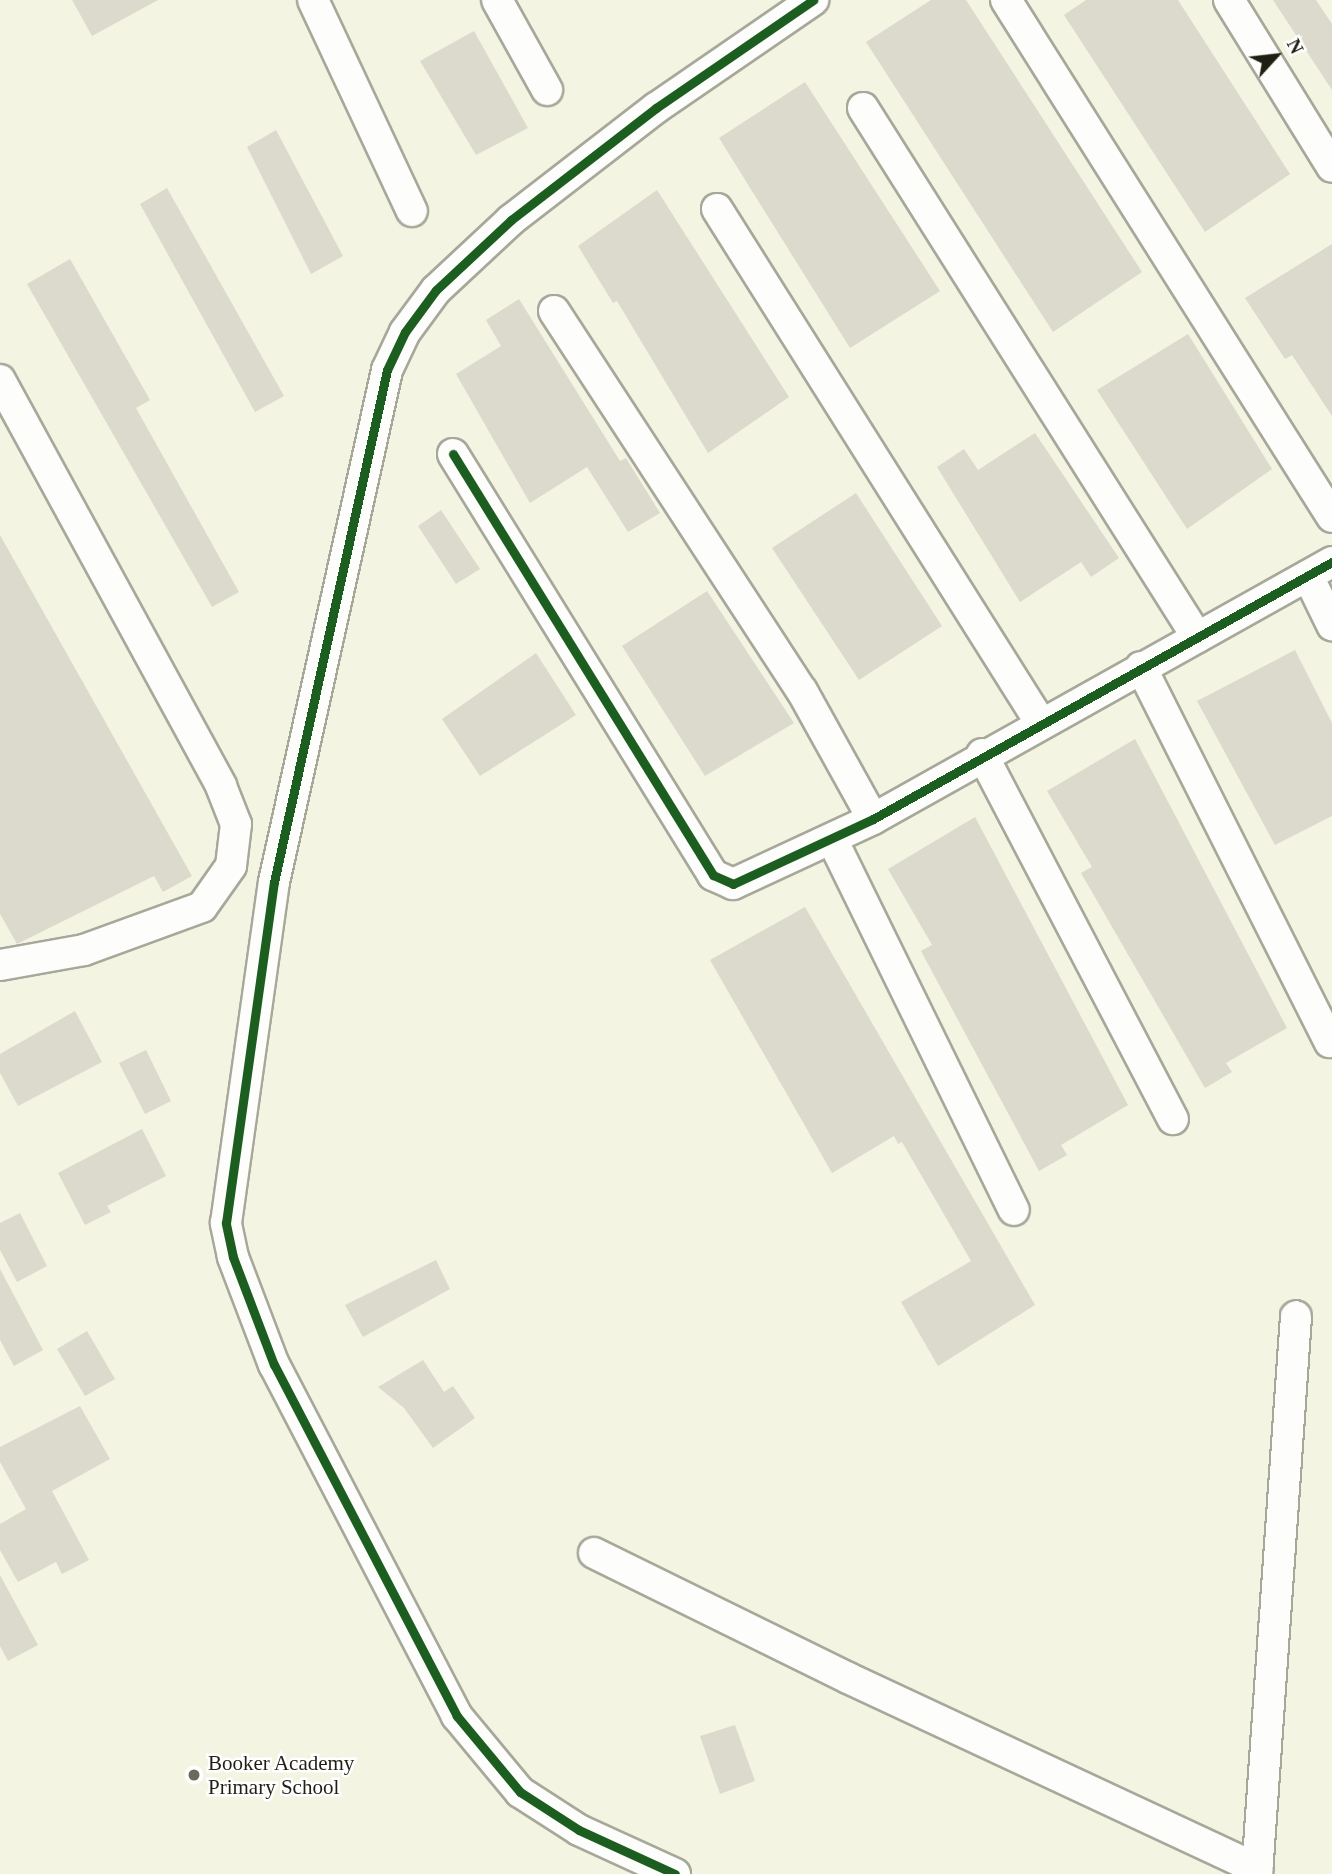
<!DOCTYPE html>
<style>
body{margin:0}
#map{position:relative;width:1332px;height:1874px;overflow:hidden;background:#f3f4e2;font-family:Georgia,serif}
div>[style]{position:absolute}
.building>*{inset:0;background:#dcdacc}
.roads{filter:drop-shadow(2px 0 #a7a89a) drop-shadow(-2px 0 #a7a89a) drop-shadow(0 2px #a7a89a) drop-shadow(0 -2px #a7a89a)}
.street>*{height:30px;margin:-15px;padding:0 15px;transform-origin:15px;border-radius:15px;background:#fdfdfb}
.cycleway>*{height:9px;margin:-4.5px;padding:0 4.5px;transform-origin:4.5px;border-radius:4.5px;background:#1b5e20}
.dots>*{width:19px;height:19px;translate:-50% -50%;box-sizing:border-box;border:4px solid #fff;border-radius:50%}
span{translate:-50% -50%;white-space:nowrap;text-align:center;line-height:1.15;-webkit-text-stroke:5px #fff;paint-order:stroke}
.poi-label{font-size:21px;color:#1f1f13}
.left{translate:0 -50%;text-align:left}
.north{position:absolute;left:1241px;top:21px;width:70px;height:70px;-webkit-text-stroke:5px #fff;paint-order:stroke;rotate:63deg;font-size:19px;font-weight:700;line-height:28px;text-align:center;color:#1f1f13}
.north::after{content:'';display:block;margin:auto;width:24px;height:32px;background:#1f1f13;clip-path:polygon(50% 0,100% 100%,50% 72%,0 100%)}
</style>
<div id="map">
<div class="building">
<i style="clip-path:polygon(72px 0,158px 0,92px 36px)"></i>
<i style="clip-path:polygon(931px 0,966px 0,1142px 272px,1053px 332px,866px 42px)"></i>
<i style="clip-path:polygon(1086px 0,1178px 0,1290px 174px,1205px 232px,1064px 15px)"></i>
<i style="clip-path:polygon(1273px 0,1316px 0,1332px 24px,1332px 90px)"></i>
<i style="clip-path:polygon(474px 31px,528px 128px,476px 155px,420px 61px)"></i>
<i style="clip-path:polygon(805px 82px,940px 291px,850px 348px,719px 138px)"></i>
<i style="clip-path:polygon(276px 130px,343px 256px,311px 274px,247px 147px)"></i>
<i style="clip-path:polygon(167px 188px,284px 396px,255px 412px,140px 204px)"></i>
<i style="clip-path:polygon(657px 190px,789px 397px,708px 453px,617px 301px,613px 303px,578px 246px)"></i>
<i style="clip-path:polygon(1332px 244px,1332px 416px,1292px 355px,1285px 359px,1245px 298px)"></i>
<i style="clip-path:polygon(70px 259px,150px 400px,136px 408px,239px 592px,212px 607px,27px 284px)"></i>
<i style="clip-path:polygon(519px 299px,620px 461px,626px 458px,660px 513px,628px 532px,587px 467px,530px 503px,456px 374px,501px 346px,486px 320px)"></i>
<i style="clip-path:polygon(1188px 334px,1272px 469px,1187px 529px,1097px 390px)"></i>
<i style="clip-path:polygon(1035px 433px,1119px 558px,1091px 577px,1081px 562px,1020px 602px,937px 467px,964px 449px,978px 470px)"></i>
<i style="clip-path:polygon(856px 493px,942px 626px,859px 680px,772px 548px)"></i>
<i style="clip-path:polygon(441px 510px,480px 569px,456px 584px,418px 526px)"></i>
<i style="clip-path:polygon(0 535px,192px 876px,163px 892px,154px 876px,17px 944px,0 914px)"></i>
<i style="clip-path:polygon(707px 591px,794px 723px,705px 776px,622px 646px)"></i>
<i style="clip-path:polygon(1295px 650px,1332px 723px,1332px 816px,1275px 845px,1197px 701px)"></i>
<i style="clip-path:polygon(536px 653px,576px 715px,480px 776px,442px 719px)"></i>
<i style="clip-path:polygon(1135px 739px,1287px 1028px,1226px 1063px,1232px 1072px,1205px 1088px,1081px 873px,1092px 867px,1047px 791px)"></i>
<i style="clip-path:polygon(975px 817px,1128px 1105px,1061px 1145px,1067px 1155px,1039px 1171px,921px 951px,932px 945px,888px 869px)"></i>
<i style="clip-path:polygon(805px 907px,1035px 1305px,938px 1366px,901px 1302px,971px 1261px,902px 1142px,898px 1144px,894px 1136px,832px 1173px,710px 960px)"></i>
<i style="clip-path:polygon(75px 1011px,102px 1062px,18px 1106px,0 1073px,0 1054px)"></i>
<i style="clip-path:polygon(146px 1050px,171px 1101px,145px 1114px,119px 1063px)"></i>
<i style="clip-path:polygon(142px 1129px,166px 1176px,107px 1206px,111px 1212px,85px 1225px,58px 1173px)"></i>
<i style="clip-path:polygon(20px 1213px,47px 1266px,17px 1282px,0 1250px,0 1223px)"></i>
<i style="clip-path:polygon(436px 1260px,450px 1289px,363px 1337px,345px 1305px)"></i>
<i style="clip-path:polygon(0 1269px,43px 1350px,14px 1366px,0 1340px)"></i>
<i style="clip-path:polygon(87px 1331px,115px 1379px,85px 1396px,57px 1349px)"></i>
<i style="clip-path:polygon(423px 1360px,444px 1392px,453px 1386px,475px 1418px,433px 1448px,404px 1408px,378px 1387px)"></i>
<i style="clip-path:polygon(80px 1406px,110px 1459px,52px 1491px,89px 1560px,62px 1574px,56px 1562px,18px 1582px,0 1550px,0 1524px,26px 1509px,0 1462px,0 1447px)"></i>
<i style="clip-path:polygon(0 1575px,38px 1645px,8px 1661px,0 1646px)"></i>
<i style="clip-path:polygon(735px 1725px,755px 1781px,720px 1794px,700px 1736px)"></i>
</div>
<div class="roads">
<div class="street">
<i style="left:313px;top:0;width:233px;rotate:64.9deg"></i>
<i style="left:497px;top:0;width:103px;rotate:60.9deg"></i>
<i style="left:1006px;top:0;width:611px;rotate:57.77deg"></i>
<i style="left:1229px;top:0;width:196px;rotate:58.3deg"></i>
<i style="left:863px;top:108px;width:626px;rotate:57.73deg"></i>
<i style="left:717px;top:209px;width:606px;rotate:57.8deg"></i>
<i style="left:554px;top:311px;width:454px;rotate:56.9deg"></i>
<i style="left:802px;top:691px;width:146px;rotate:61deg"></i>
<i style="left:0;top:380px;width:462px;rotate:61.4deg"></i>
<i style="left:221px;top:786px;width:41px;rotate:68.5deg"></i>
<i style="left:236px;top:824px;width:42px;rotate:96.8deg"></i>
<i style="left:231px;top:866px;width:50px;rotate:125.3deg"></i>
<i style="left:202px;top:907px;width:126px;rotate:160deg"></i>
<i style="left:84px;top:950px;width:85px;rotate:169.9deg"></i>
<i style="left:453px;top:454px;width:495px;rotate:58.3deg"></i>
<i style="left:713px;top:875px;width:22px;rotate:24deg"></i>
<i style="left:733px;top:884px;width:154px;rotate:-24.9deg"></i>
<i style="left:873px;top:819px;width:526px;rotate:-29.25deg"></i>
<i style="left:1308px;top:576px;width:55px;rotate:63.9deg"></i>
<i style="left:1141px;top:667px;width:420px;rotate:63.3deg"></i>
<i style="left:982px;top:754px;width:412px;rotate:62.4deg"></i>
<i style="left:832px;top:839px;width:413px;rotate:63.9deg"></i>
<i style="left:594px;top:1553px;width:283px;rotate:26.2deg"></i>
<i style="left:848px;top:1678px;width:452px;rotate:25deg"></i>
<i style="left:675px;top:1874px;width:106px;rotate:-155.4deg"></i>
<i style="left:579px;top:1830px;width:70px;rotate:-147.2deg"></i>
<i style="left:520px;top:1792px;width:99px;rotate:-129.7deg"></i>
<i style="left:457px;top:1716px;width:396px;rotate:-117.5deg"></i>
<i style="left:274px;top:1365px;width:116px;rotate:-110.8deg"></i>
<i style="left:233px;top:1257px;width:35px;rotate:-102deg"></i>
<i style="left:226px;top:1223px;width:344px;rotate:-82deg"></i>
<i style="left:274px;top:882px;width:524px;rotate:-77.55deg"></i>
<i style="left:387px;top:370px;width:42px;rotate:-64.7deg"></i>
<i style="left:405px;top:332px;width:52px;rotate:-53.6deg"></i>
<i style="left:436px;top:290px;width:103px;rotate:-43deg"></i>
<i style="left:511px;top:220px;width:183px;rotate:-37.7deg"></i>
<i style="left:656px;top:108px;width:191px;rotate:-34.5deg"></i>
<i style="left:1257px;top:1874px;width:559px;rotate:-86deg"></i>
</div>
</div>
<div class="cycleway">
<i style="left:453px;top:454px;width:495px;rotate:58.3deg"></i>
<i style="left:713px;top:875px;width:22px;rotate:24deg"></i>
<i style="left:733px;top:884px;width:154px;rotate:-24.9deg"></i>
<i style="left:873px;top:819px;width:526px;rotate:-29.25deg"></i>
<i style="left:675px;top:1874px;width:106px;rotate:-155.4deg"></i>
<i style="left:579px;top:1830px;width:70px;rotate:-147.2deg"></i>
<i style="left:520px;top:1792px;width:99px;rotate:-129.7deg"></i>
<i style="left:457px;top:1716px;width:396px;rotate:-117.5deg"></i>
<i style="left:274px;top:1365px;width:116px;rotate:-110.8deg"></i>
<i style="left:233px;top:1257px;width:35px;rotate:-102deg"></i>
<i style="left:226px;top:1223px;width:344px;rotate:-82deg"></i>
<i style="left:274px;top:882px;width:524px;rotate:-77.55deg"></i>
<i style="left:387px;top:370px;width:42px;rotate:-64.7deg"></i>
<i style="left:405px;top:332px;width:52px;rotate:-53.6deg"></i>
<i style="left:436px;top:290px;width:103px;rotate:-43deg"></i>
<i style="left:511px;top:220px;width:183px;rotate:-37.7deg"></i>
<i style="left:656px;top:108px;width:191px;rotate:-34.5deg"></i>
</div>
<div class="dots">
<i style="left:194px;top:1775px;background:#696a5b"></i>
</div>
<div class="poi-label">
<span class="left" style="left:208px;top:1775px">Booker Academy<br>Primary School</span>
</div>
<div class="north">N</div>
</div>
